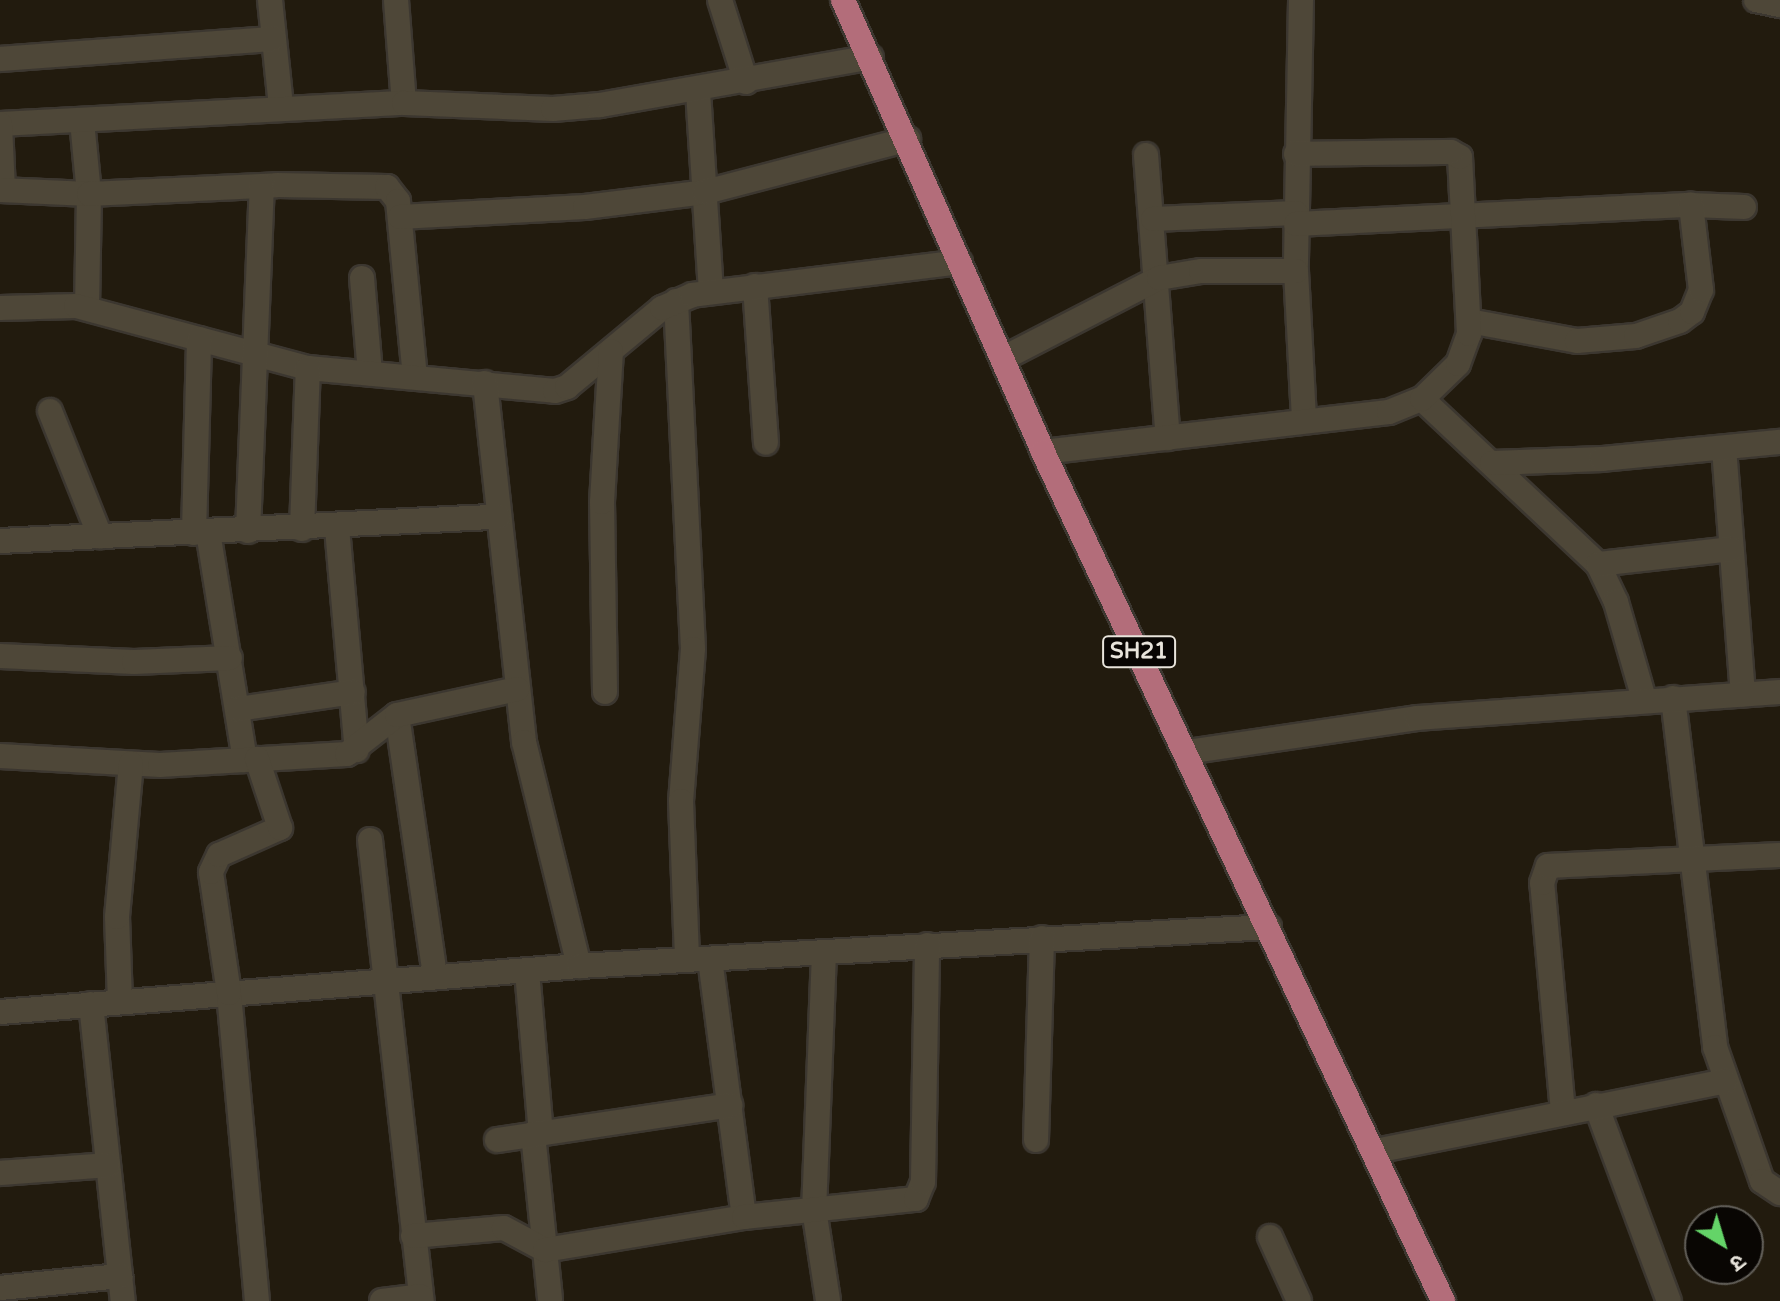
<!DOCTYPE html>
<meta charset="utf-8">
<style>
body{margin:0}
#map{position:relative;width:1780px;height:1301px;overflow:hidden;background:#221b0e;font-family:"Varela Round","Noto Sans Devanagari",sans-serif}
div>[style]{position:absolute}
.roads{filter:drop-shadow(2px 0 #3c3730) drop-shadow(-2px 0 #3c3730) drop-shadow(0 2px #3c3730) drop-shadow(0 -2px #3c3730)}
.minor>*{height:24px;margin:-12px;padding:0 12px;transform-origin:12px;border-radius:12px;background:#4e4738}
.major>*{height:24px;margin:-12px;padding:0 12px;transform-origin:12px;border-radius:12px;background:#b36d7a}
span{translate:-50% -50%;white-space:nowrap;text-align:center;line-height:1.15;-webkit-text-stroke:8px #090603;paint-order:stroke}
.shield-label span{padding:2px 6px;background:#090603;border:2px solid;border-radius:6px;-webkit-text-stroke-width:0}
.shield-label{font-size:22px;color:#e8e4db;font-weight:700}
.north{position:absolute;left:1684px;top:1205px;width:80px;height:80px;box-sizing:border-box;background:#090603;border:2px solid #625f59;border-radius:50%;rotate:142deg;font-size:22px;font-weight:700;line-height:32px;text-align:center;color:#e8e4db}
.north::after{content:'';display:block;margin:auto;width:28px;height:36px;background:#64d468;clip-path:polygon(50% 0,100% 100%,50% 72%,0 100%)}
</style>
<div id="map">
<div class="roads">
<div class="minor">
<i style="left:270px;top:0;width:108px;rotate:84.1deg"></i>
<i style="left:396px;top:0;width:103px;rotate:85.6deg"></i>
<i style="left:720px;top:0;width:86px;rotate:72.4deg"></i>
<i style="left:1301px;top:0;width:271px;rotate:91.1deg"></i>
<i style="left:1296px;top:271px;width:150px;rotate:86.9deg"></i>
<i style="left:1756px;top:0;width:25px;rotate:12deg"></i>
<i style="left:0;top:59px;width:274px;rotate:-4.2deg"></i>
<i style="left:698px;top:91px;width:201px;rotate:86.3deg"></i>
<i style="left:82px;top:121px;width:73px;rotate:84.5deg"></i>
<i style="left:89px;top:194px;width:114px;rotate:91deg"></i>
<i style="left:0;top:124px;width:405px;rotate:-3deg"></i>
<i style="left:404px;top:103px;width:149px;rotate:2.3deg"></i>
<i style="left:553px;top:109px;width:47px;rotate:-4.9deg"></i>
<i style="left:600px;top:105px;width:275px;rotate:-10deg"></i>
<i style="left:0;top:124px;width:65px;rotate:87.4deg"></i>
<i style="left:1146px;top:155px;width:284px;rotate:85.6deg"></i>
<i style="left:0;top:190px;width:89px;rotate:2.6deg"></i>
<i style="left:89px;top:194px;width:188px;rotate:-2.7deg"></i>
<i style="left:277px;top:185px;width:110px;rotate:1deg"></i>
<i style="left:387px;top:187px;width:18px;rotate:52deg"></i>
<i style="left:398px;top:201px;width:177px;rotate:84.5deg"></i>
<i style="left:400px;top:217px;width:185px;rotate:-3.1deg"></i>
<i style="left:585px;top:207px;width:121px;rotate:-7.1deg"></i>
<i style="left:705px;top:192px;width:210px;rotate:-14.6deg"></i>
<i style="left:1153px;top:219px;width:143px;rotate:-2.4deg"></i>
<i style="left:1296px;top:224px;width:395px;rotate:-2.8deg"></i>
<i style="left:1691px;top:205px;width:53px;rotate:2.2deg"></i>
<i style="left:362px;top:278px;width:96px;rotate:85.2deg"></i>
<i style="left:755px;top:286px;width:157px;rotate:86deg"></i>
<i style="left:676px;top:301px;width:348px;rotate:87.2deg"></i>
<i style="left:693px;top:649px;width:152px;rotate:94.5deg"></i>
<i style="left:681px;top:801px;width:159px;rotate:87.8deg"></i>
<i style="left:0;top:308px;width:76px;rotate:-1.5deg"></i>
<i style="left:76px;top:306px;width:240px;rotate:15deg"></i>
<i style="left:308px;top:368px;width:248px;rotate:5.3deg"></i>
<i style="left:555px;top:391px;width:13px;rotate:-18deg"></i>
<i style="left:567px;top:387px;width:124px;rotate:-39.7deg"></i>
<i style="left:662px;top:308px;width:33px;rotate:-23deg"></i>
<i style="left:692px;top:295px;width:270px;rotate:-7deg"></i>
<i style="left:1469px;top:321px;width:110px;rotate:10.5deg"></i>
<i style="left:1577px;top:341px;width:59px;rotate:-4.8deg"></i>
<i style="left:1636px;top:336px;width:46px;rotate:-18.8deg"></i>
<i style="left:1680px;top:321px;width:15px;rotate:-37deg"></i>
<i style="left:1692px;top:312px;width:24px;rotate:-68deg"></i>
<i style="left:1701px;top:290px;width:86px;rotate:-96.7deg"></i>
<i style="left:1002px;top:359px;width:177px;rotate:-27.3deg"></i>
<i style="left:1159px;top:278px;width:43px;rotate:-9.5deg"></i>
<i style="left:1201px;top:271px;width:95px"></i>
<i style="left:485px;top:383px;width:361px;rotate:83.8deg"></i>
<i style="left:524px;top:742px;width:231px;rotate:76.2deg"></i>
<i style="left:1422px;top:399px;width:241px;rotate:43.2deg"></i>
<i style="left:1598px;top:564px;width:42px;rotate:64.7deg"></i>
<i style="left:1616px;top:602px;width:101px;rotate:73.9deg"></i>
<i style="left:50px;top:411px;width:135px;rotate:68.2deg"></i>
<i style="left:1724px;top:448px;width:247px;rotate:85.6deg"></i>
<i style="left:1043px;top:452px;width:348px;rotate:-6.6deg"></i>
<i style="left:1389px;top:412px;width:35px;rotate:-22deg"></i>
<i style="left:1422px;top:399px;width:50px;rotate:-44.2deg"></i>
<i style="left:1458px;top:364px;width:32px;rotate:-70deg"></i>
<i style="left:1469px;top:334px;width:177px;rotate:-92.9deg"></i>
<i style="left:1460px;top:157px;width:10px;rotate:-151deg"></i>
<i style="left:1451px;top:152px;width:155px;rotate:179.3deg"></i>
<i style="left:1492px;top:463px;width:110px;rotate:-2.1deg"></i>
<i style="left:1602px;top:459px;width:179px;rotate:-5.5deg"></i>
<i style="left:337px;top:528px;width:223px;rotate:84.9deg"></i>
<i style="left:302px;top:529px;width:161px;rotate:-87.9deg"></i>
<i style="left:248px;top:531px;width:345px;rotate:-87.7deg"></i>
<i style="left:208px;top:532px;width:231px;rotate:80.8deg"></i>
<i style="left:194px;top:533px;width:194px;rotate:-88.5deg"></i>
<i style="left:0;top:541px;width:499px;rotate:-2.8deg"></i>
<i style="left:1598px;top:564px;width:134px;rotate:-6.4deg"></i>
<i style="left:0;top:656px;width:134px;rotate:2.6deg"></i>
<i style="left:134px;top:662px;width:96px;rotate:-2.4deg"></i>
<i style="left:605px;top:692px;width:190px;rotate:-90.9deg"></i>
<i style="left:602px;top:502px;width:151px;rotate:-86.6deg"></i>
<i style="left:1673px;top:698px;width:352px;rotate:83.1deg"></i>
<i style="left:1715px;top:1047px;width:142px;rotate:70.7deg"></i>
<i style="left:1762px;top:1181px;width:22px;rotate:34deg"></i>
<i style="left:238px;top:709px;width:116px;rotate:-8.4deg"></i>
<i style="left:397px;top:715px;width:265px;rotate:81.7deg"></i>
<i style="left:1187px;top:752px;width:232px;rotate:-8.4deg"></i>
<i style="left:1417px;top:718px;width:364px;rotate:-4.1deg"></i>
<i style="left:0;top:756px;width:160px;rotate:3.2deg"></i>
<i style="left:160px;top:765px;width:187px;rotate:-3.4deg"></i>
<i style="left:347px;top:754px;width:63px;rotate:-38deg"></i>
<i style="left:397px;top:715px;width:123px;rotate:-12.2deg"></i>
<i style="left:370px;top:840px;width:464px;rotate:83.6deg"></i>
<i style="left:824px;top:952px;width:257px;rotate:92.2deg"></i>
<i style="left:814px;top:1209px;width:93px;rotate:81.3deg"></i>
<i style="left:710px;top:959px;width:260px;rotate:82.5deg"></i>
<i style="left:527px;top:971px;width:163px;rotate:85.1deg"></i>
<i style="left:120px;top:1002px;width:85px;rotate:-92deg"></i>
<i style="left:117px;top:917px;width:154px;rotate:-84.8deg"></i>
<i style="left:91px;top:1004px;width:299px;rotate:83.9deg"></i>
<i style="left:0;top:1012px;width:581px;rotate:-4.54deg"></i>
<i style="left:579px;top:966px;width:691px;rotate:-3.24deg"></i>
<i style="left:1596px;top:1105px;width:209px;rotate:69.6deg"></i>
<i style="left:1563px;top:1112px;width:230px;rotate:-95.2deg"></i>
<i style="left:1542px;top:883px;width:18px;rotate:-71deg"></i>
<i style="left:1548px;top:866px;width:232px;rotate:-2.7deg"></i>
<i style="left:533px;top:1134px;width:166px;rotate:84.1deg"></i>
<i style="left:497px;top:1140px;width:236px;rotate:-8.5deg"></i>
<i style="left:1036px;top:1140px;width:202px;rotate:-88.3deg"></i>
<i style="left:1376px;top:1151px;width:356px;rotate:-11.3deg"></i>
<i style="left:0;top:1173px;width:108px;rotate:-4.2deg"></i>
<i style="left:413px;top:1236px;width:91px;rotate:-5deg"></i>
<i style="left:504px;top:1228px;width:47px;rotate:28.2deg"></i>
<i style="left:545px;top:1250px;width:202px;rotate:-9.4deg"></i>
<i style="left:744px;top:1217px;width:173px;rotate:-6deg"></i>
<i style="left:916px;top:1199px;width:18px;rotate:-68deg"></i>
<i style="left:923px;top:1182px;width:237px;rotate:-89deg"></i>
<i style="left:1270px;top:1237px;width:70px;rotate:65.6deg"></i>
<i style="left:0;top:1288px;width:121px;rotate:-5.7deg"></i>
<i style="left:257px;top:1301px;width:309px;rotate:-95.2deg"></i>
<i style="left:229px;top:993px;width:122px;rotate:-98.5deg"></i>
<i style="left:211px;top:872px;width:19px;rotate:-65deg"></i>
<i style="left:219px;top:855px;width:67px;rotate:-23.9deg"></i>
<i style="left:280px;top:828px;width:73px;rotate:-108.4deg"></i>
<i style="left:382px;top:1301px;width:39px;rotate:-7deg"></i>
</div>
<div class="major">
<i style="left:843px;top:0;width:494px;rotate:66.1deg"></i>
<i style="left:1043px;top:452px;width:939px;rotate:64.77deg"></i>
</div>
</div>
<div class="shield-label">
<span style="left:1139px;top:652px">SH21</span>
</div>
<div class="north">उ</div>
</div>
